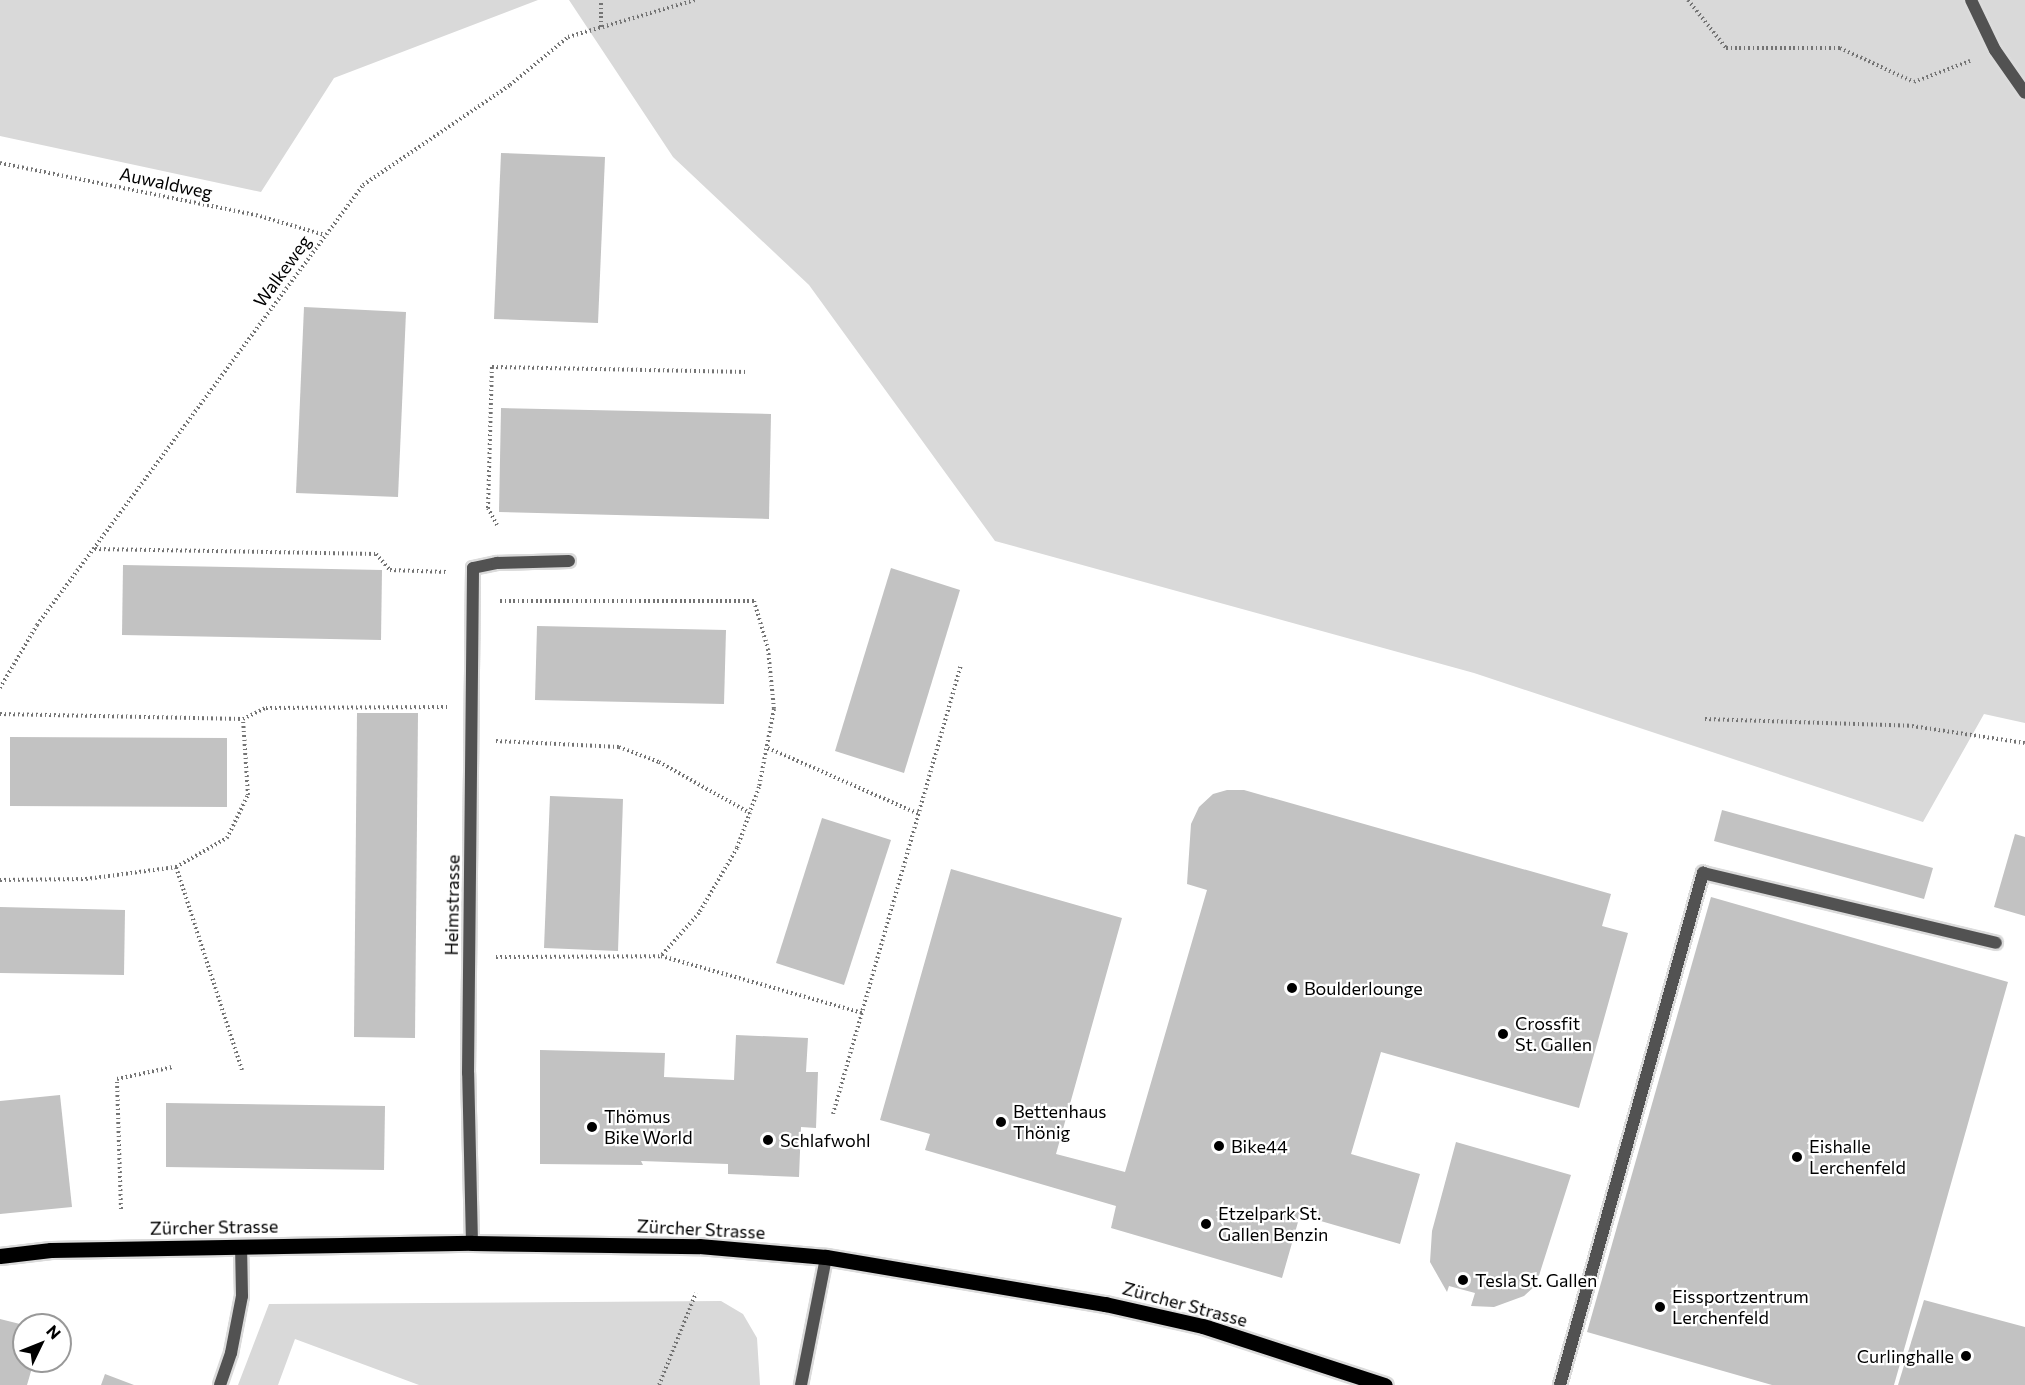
<!DOCTYPE html>
<meta charset="utf-8">
<style>
body{margin:0}
#map{position:relative;width:2025px;height:1385px;overflow:hidden;background:#fff;font-family:Commissioner,sans-serif}
div>[style]{position:absolute}
.green>*{inset:0;background:#d9d9d9}
.building>*{inset:0;background:#c2c2c2}
.path>*{height:4px;margin-top:-2px;transform-origin:0;background:repeating-linear-gradient(90deg,#747474 0 1.5px,transparent 0 4.5px)}
.roads{filter:drop-shadow(2px 0 #dbdbdb) drop-shadow(-2px 0 #dbdbdb) drop-shadow(0 2px #dbdbdb) drop-shadow(0 -2px #dbdbdb)}
.lane>*{height:12px;margin:-6px;padding:0 6px;transform-origin:6px;border-radius:6px;background:#525252}
.street>*{height:12px;margin:-6px;padding:0 6px;transform-origin:6px;border-radius:6px;background:#525252}
.primary>*{height:15px;margin:-7.5px;padding:0 7.5px;transform-origin:7.5px;border-radius:7.5px;background:#000}
.dots>*{width:16px;height:16px;translate:-50% -50%;box-sizing:border-box;border:3px solid #fff;border-radius:50%}
span{translate:-50% -50%;white-space:nowrap;text-align:center;line-height:1.15;-webkit-text-stroke:4.5px #fff;paint-order:stroke}
.street-label{font-size:18px;color:#000}
.poi-label{font-size:18px;color:#000}
.left{translate:0 -50%;text-align:left}
.right{translate:-100% -50%;text-align:right}
.north{position:absolute;left:12px;top:1313px;width:60px;height:60px;box-sizing:border-box;background:#fff;border:2px solid #999;border-radius:50%;rotate:47deg;font-size:16px;font-weight:700;line-height:24px;text-align:center;color:#000}
.north::after{content:'';display:block;margin:auto;width:21px;height:27px;background:#000;clip-path:polygon(50% 0,100% 100%,50% 72%,0 100%)}
</style>
<div id="map">
<div class="green">
<i style="clip-path:polygon(0 0,538px 0,334px 78px,261px 192px,0 136px)"></i>
<i style="clip-path:polygon(569px 0,2025px 0,2025px 723px,1984px 714px,1923px 822px,1474px 673px,995px 541px,809px 285px,673px 157px)"></i>
<i style="clip-path:polygon(721px 1301px,743px 1314px,757px 1338px,760px 1385px,419px 1385px,295px 1339px,278px 1385px,238px 1385px,269px 1304px)"></i>
</div>
<div class="building">
<i style="clip-path:polygon(501px 153px,605px 157px,598px 323px,494px 319px)"></i>
<i style="clip-path:polygon(304px 307px,406px 312px,398px 497px,296px 493px)"></i>
<i style="clip-path:polygon(501px 408px,771px 414px,769px 519px,499px 512px)"></i>
<i style="clip-path:polygon(123px 565px,382px 570px,381px 640px,122px 635px)"></i>
<i style="clip-path:polygon(891px 568px,960px 590px,904px 773px,835px 751px)"></i>
<i style="clip-path:polygon(537px 626px,726px 630px,724px 704px,535px 700px)"></i>
<i style="clip-path:polygon(357px 713px,418px 713px,415px 1038px,354px 1037px)"></i>
<i style="clip-path:polygon(10px 737px,227px 738px,227px 807px,10px 806px)"></i>
<i style="clip-path:polygon(1227px 790px,1244px 790px,1611px 894px,1602px 926px,1628px 933px,1579px 1108px,1381px 1052px,1351px 1154px,1420px 1174px,1400px 1244px,1300px 1215px,1282px 1278px,1111px 1228px,1116px 1206px,925px 1150px,930px 1134px,880px 1120px,951px 869px,1122px 918px,1056px 1154px,1125px 1172px,1207px 890px,1187px 884px,1191px 824px,1199px 807px,1213px 794px)"></i>
<i style="clip-path:polygon(550px 796px,623px 799px,618px 951px,544px 948px)"></i>
<i style="clip-path:polygon(1722px 810px,1933px 868px,1924px 899px,1714px 841px)"></i>
<i style="clip-path:polygon(822px 818px,891px 840px,844px 985px,776px 963px)"></i>
<i style="clip-path:polygon(2015px 834px,2025px 837px,2025px 916px,1994px 907px)"></i>
<i style="clip-path:polygon(1711px 897px,2008px 982px,1894px 1385px,1772px 1385px,1587px 1332px)"></i>
<i style="clip-path:polygon(0 907px,125px 910px,124px 975px,0 973px)"></i>
<i style="clip-path:polygon(736px 1035px,808px 1038px,806px 1072px,818px 1072px,816px 1128px,801px 1127px,799px 1177px,728px 1174px,728px 1164px,641px 1161px,643px 1165px,540px 1164px,540px 1050px,665px 1053px,664px 1077px,734px 1080px)"></i>
<i style="clip-path:polygon(60px 1095px,72px 1207px,0 1214px,0 1101px)"></i>
<i style="clip-path:polygon(166px 1103px,385px 1106px,384px 1170px,166px 1167px)"></i>
<i style="clip-path:polygon(1456px 1142px,1571px 1175px,1536px 1285px,1524px 1296px,1494px 1307px,1471px 1306px,1475px 1293px,1449px 1286px,1447px 1292px,1430px 1262px,1432px 1231px)"></i>
<i style="clip-path:polygon(1924px 1300px,2025px 1327px,2025px 1385px,1898px 1385px)"></i>
<i style="clip-path:polygon(0 1319px,24px 1325px,24px 1361px,34px 1361px,27px 1385px,0 1385px)"></i>
<i style="clip-path:polygon(105px 1374px,134px 1385px,101px 1385px)"></i>
</div>
<div class="path">
<i style="left:1688px;top:0;width:61px;rotate:51.6deg"></i>
<i style="left:1726px;top:48px;width:114px"></i>
<i style="left:1840px;top:48px;width:81px;rotate:24.7deg"></i>
<i style="left:1914px;top:82px;width:60px;rotate:-20.6deg"></i>
<i style="left:601px;top:27px;width:27px;rotate:-90deg"></i>
<i style="left:0;top:163px;width:261px;rotate:11.5deg"></i>
<i style="left:256px;top:215px;width:72px;rotate:16.2deg"></i>
<i style="left:497px;top:525px;width:19px;rotate:-118deg"></i>
<i style="left:488px;top:508px;width:141px;rotate:-88.4deg"></i>
<i style="left:492px;top:367px;width:255px;rotate:1.1deg"></i>
<i style="left:95px;top:549px;width:281px;rotate:1deg"></i>
<i style="left:376px;top:554px;width:21px;rotate:49deg"></i>
<i style="left:390px;top:570px;width:57px;rotate:2deg"></i>
<i style="left:500px;top:601px;width:254px"></i>
<i style="left:754px;top:601px;width:50px;rotate:73.7deg"></i>
<i style="left:768px;top:649px;width:60px;rotate:84.3deg"></i>
<i style="left:774px;top:709px;width:79px;rotate:100.9deg"></i>
<i style="left:759px;top:787px;width:65px;rotate:109.8deg"></i>
<i style="left:737px;top:848px;width:75px;rotate:120.3deg"></i>
<i style="left:699px;top:913px;width:57px;rotate:131.5deg"></i>
<i style="left:0;top:688px;width:73px;rotate:-59.6deg"></i>
<i style="left:37px;top:625px;width:548px;rotate:-53.46deg"></i>
<i style="left:363px;top:185px;width:178px;rotate:-34.2deg"></i>
<i style="left:510px;top:85px;width:75px;rotate:-39.6deg"></i>
<i style="left:568px;top:37px;width:132px;rotate:-16.2deg"></i>
<i style="left:0;top:714px;width:243px;rotate:1.2deg"></i>
<i style="left:243px;top:719px;width:25px;rotate:-26deg"></i>
<i style="left:266px;top:708px;width:181px;rotate:-0.3deg"></i>
<i style="left:1705px;top:719px;width:207px;rotate:1.9deg"></i>
<i style="left:1912px;top:726px;width:114px;rotate:8.6deg"></i>
<i style="left:496px;top:741px;width:123px;rotate:2.8deg"></i>
<i style="left:619px;top:747px;width:43px;rotate:20.6deg"></i>
<i style="left:659px;top:762px;width:104px;rotate:29.3deg"></i>
<i style="left:768px;top:748px;width:165px;rotate:23.6deg"></i>
<i style="left:0;top:880px;width:86px;rotate:-0.7deg"></i>
<i style="left:86px;top:879px;width:91px;rotate:-7.6deg"></i>
<i style="left:496px;top:957px;width:165px;rotate:-0.3deg"></i>
<i style="left:661px;top:956px;width:209px;rotate:15.8deg"></i>
<i style="left:242px;top:1070px;width:213px;rotate:-108deg"></i>
<i style="left:176px;top:867px;width:59px;rotate:-29.6deg"></i>
<i style="left:227px;top:838px;width:48px;rotate:-64deg"></i>
<i style="left:248px;top:795px;width:76px;rotate:-93.8deg"></i>
<i style="left:833px;top:1114px;width:466px;rotate:-74.1deg"></i>
<i style="left:121px;top:1209px;width:130px;rotate:-91.8deg"></i>
<i style="left:117px;top:1079px;width:57px;rotate:-12.1deg"></i>
<i style="left:659px;top:1385px;width:99px;rotate:-68.1deg"></i>
</div>
<div class="roads">
<div class="lane">
<i style="left:473px;top:568px;width:25px;rotate:-12deg"></i>
<i style="left:497px;top:563px;width:72px;rotate:-1.6deg"></i>
<i style="left:1560px;top:1385px;width:532px;rotate:-74.4deg"></i>
<i style="left:1703px;top:873px;width:301px;rotate:13.4deg"></i>
</div>
<div class="street">
<i style="left:1971px;top:0;width:55px;rotate:64.4deg"></i>
<i style="left:1995px;top:50px;width:52px;rotate:55.1deg"></i>
<i style="left:472px;top:1243px;width:170px;rotate:-91.3deg"></i>
<i style="left:468px;top:1073px;width:505px;rotate:-89.43deg"></i>
<i style="left:220px;top:1385px;width:34px;rotate:-71deg"></i>
<i style="left:231px;top:1353px;width:58px;rotate:-79.1deg"></i>
<i style="left:242px;top:1296px;width:50px;rotate:-91.1deg"></i>
<i style="left:801px;top:1385px;width:130px;rotate:-78.9deg"></i>
</div>
<div class="primary">
<i style="left:0;top:1256px;width:51px;rotate:-6.7deg"></i>
<i style="left:51px;top:1250px;width:421px;rotate:-1deg"></i>
<i style="left:472px;top:1243px;width:227px;rotate:0.8deg"></i>
<i style="left:699px;top:1246px;width:127px;rotate:5deg"></i>
<i style="left:826px;top:1257px;width:283px;rotate:9.6deg"></i>
<i style="left:1105px;top:1304px;width:100px;rotate:12.7deg"></i>
<i style="left:1203px;top:1326px;width:191px;rotate:18deg"></i>
</div>
</div>
<div class="dots">
<i style="left:1292px;top:988px;background:#000"></i>
<i style="left:1503px;top:1034px;background:#000"></i>
<i style="left:1001px;top:1122px;background:#000"></i>
<i style="left:592px;top:1127px;background:#000"></i>
<i style="left:768px;top:1140px;background:#000"></i>
<i style="left:1219px;top:1146px;background:#000"></i>
<i style="left:1797px;top:1157px;background:#000"></i>
<i style="left:1206px;top:1224px;background:#000"></i>
<i style="left:1463px;top:1280px;background:#000"></i>
<i style="left:1660px;top:1307px;background:#000"></i>
<i style="left:1966px;top:1356px;background:#000"></i>
</div>
<div class="street-label">
<span style="left:166px;top:183px;rotate:12deg">Auwaldweg</span>
<span style="left:282px;top:271px;rotate:-54deg">Walkeweg</span>
<span style="left:452px;top:905px;rotate:-89deg">Heimstrasse</span>
<span style="left:214px;top:1227px;rotate:-1deg">Zürcher Strasse</span>
<span style="left:701px;top:1229px;rotate:3deg">Zürcher Strasse</span>
<span style="left:1185px;top:1304px;rotate:15deg">Zürcher Strasse</span>
</div>
<div class="poi-label">
<span class="left" style="left:1304px;top:988px">Boulderlounge</span>
<span class="left" style="left:1515px;top:1034px">Crossfit<br>St. Gallen</span>
<span class="left" style="left:1013px;top:1122px">Bettenhaus<br>Thönig</span>
<span class="left" style="left:604px;top:1127px">Thömus<br>Bike World</span>
<span class="left" style="left:780px;top:1140px">Schlafwohl</span>
<span class="left" style="left:1231px;top:1146px">Bike44</span>
<span class="left" style="left:1809px;top:1157px">Eishalle<br>Lerchenfeld</span>
<span class="left" style="left:1218px;top:1224px">Etzelpark St.<br>Gallen Benzin</span>
<span class="left" style="left:1475px;top:1280px">Tesla St. Gallen</span>
<span class="left" style="left:1672px;top:1307px">Eissportzentrum<br>Lerchenfeld</span>
<span class="right" style="left:1954px;top:1356px">Curlinghalle</span>
</div>
<div class="north">N</div>
</div>
